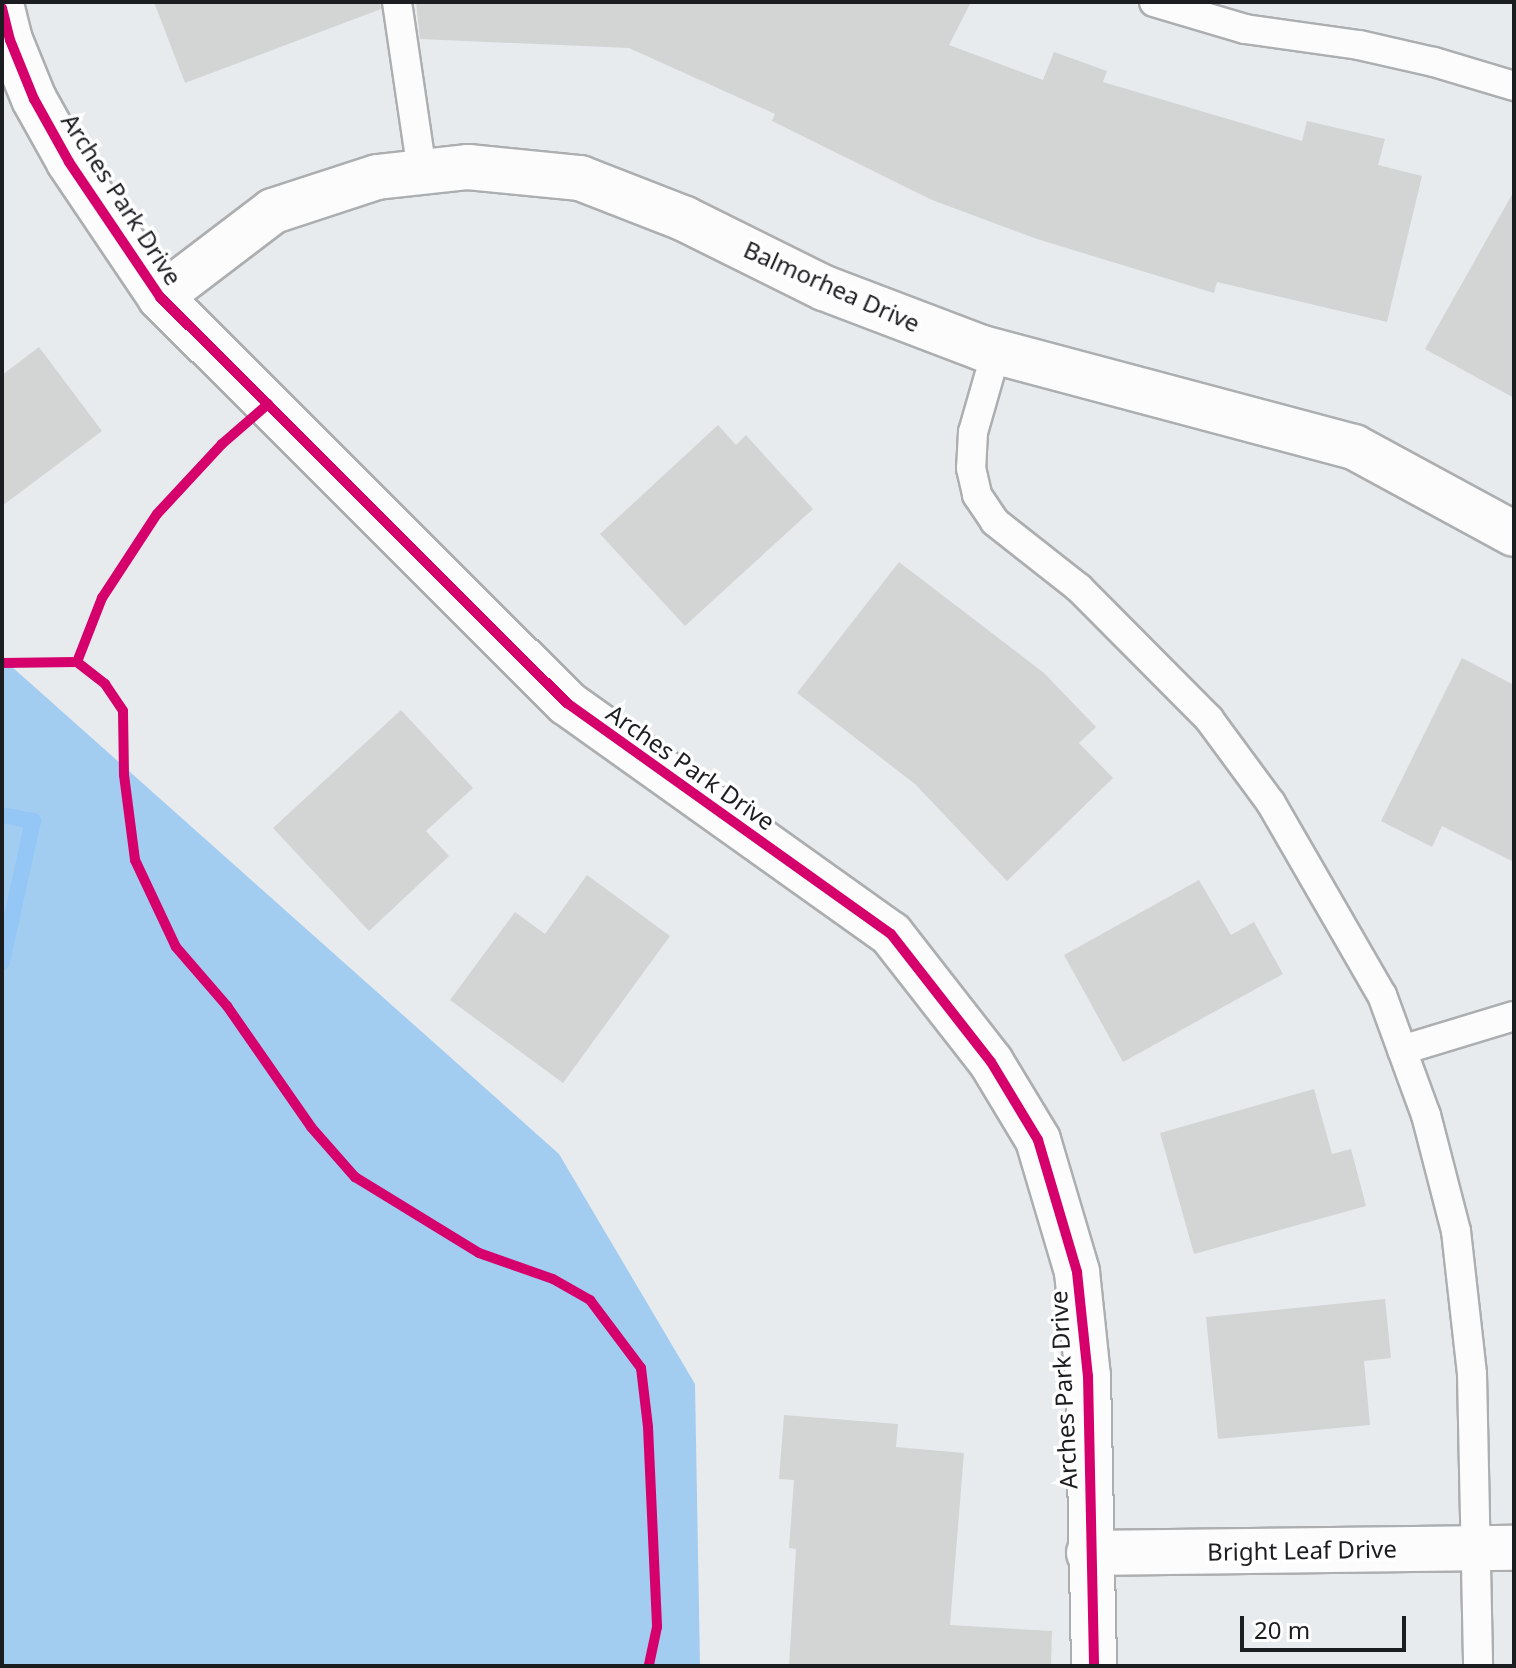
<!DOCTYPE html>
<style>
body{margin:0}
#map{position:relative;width:1516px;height:1668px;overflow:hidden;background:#e8ebee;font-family:"Noto Sans",sans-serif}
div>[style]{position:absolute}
.forest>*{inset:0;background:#a3ccf1}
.stream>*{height:16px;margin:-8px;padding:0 8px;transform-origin:8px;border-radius:8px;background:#94c7f6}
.building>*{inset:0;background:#d3d4d4}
.roads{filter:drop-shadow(2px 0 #acaeb0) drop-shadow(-2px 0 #acaeb0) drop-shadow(0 2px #acaeb0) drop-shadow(0 -2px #acaeb0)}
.service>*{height:28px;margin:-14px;padding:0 14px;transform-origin:14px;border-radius:14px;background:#fcfcfc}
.minor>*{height:44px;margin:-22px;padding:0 22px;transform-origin:22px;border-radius:22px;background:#fcfcfc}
.cycleway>*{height:10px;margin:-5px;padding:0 5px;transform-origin:5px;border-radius:5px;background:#d6006c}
span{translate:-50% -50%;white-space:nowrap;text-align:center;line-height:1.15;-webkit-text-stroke:7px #fff;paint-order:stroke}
.street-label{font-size:24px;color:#1b1d20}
.frame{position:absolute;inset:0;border:4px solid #1b1d20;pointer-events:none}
.scale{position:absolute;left:1240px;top:1616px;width:166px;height:36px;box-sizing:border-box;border:4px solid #1b1d20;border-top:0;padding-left:10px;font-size:24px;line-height:28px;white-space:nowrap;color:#1b1d20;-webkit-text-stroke:6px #fff;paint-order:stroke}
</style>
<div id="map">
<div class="forest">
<i style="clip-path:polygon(2px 658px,559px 1154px,695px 1384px,700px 1666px,2px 1666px)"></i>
</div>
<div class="stream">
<i style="left:2px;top:815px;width:32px;rotate:11deg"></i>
<i style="left:33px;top:821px;width:144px;rotate:102.4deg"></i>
</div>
<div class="building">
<i style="clip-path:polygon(154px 2px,380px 2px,381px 9px,185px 83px)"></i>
<i style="clip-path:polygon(416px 2px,971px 2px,949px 45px,1043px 80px,1054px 52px,1107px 71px,1103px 82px,1302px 141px,1307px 121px,1385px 139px,1378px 165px,1422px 176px,1387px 322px,1217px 282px,1214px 293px,1037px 239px,932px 200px,772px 121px,775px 114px,629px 48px,420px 39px)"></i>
<i style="clip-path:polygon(1514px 191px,1514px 398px,1425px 349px)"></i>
<i style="clip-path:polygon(39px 347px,102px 431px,2px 506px,2px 375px)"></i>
<i style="clip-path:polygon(718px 425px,736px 445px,746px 435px,813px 509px,685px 626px,600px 534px)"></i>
<i style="clip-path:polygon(899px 562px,1044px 673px,1096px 727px,1079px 743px,1113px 778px,1007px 881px,915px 784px,797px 693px)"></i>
<i style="clip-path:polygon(1462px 658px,1514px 685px,1514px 862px,1442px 826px,1432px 847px,1381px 821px)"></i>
<i style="clip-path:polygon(401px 710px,473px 788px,426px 831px,449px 856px,369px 931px,273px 828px)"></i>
<i style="clip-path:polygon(587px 875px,670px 936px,563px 1083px,450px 1000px,515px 912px,545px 934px)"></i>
<i style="clip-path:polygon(1199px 880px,1231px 935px,1254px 922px,1283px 974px,1123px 1062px,1064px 955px)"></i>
<i style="clip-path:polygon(1314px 1089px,1332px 1154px,1351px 1149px,1366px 1206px,1194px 1254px,1160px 1133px)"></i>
<i style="clip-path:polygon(1385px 1299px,1391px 1358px,1364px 1361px,1370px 1425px,1218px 1439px,1206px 1317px)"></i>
<i style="clip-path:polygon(784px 1415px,898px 1424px,896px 1447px,964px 1453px,950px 1625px,1052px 1631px,1051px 1666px,789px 1666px,796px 1549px,789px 1548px,794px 1480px,779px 1479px)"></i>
</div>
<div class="roads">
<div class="service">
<i style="left:397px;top:2px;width:172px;rotate:81.6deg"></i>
<i style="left:1154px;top:2px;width:95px;rotate:16.5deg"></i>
<i style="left:1245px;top:29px;width:115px;rotate:8deg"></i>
<i style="left:1359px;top:45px;width:77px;rotate:12.8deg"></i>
<i style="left:1434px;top:62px;width:84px;rotate:16.7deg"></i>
<i style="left:996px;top:352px;width:83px;rotate:106deg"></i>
<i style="left:973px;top:432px;width:36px;rotate:93deg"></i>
<i style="left:971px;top:468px;width:28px;rotate:77deg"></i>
<i style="left:977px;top:495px;width:32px;rotate:56deg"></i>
<i style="left:995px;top:522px;width:107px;rotate:38.2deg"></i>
<i style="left:1079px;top:588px;width:185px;rotate:45.2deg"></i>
<i style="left:1209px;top:719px;width:104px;rotate:53.6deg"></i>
<i style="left:1271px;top:803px;width:222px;rotate:60deg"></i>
<i style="left:1382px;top:995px;width:128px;rotate:69.9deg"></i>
<i style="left:1426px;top:1115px;width:120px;rotate:75.5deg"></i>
<i style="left:1456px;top:1231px;width:144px;rotate:83.6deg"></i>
<i style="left:1472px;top:1374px;width:292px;rotate:88.8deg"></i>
<i style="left:1402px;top:1050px;width:117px;rotate:-16.9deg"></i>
</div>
<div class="minor">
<i style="left:2px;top:8px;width:33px;rotate:76deg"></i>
<i style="left:10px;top:40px;width:64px;rotate:67.9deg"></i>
<i style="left:34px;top:99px;width:72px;rotate:60.9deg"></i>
<i style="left:69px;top:162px;width:163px;rotate:56deg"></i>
<i style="left:160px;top:297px;width:575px;rotate:44.93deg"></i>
<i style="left:567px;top:703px;width:398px;rotate:35.5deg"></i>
<i style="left:891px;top:934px;width:162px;rotate:52deg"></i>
<i style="left:991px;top:1062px;width:91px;rotate:58.9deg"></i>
<i style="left:1038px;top:1140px;width:138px;rotate:73.5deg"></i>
<i style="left:1077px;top:1272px;width:105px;rotate:84deg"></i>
<i style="left:1088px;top:1376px;width:290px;rotate:88.8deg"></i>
<i style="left:160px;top:297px;width:142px;rotate:-37.3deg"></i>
<i style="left:273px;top:211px;width:109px;rotate:-18.1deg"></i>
<i style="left:377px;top:177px;width:92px;rotate:-6.3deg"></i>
<i style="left:468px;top:167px;width:113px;rotate:5.6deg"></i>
<i style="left:580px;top:178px;width:113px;rotate:21.3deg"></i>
<i style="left:685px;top:219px;width:155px;rotate:26.4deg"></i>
<i style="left:824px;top:288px;width:169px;rotate:20.8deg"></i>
<i style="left:982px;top:348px;width:385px;rotate:14.9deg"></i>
<i style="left:1354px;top:447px;width:182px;rotate:28.5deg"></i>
<i style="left:1089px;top:1553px;width:425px;rotate:-0.7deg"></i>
</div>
</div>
<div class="cycleway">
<i style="left:2px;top:8px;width:33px;rotate:76deg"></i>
<i style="left:10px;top:40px;width:64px;rotate:67.9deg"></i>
<i style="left:34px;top:99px;width:72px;rotate:60.9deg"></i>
<i style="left:69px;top:162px;width:163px;rotate:56deg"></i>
<i style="left:160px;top:297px;width:575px;rotate:44.93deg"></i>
<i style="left:567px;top:703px;width:398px;rotate:35.5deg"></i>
<i style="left:891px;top:934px;width:162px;rotate:52deg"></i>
<i style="left:991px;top:1062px;width:91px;rotate:58.9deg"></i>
<i style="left:1038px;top:1140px;width:138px;rotate:73.5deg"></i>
<i style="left:1077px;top:1272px;width:105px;rotate:84deg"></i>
<i style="left:1088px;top:1376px;width:290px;rotate:88.8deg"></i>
<i style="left:77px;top:662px;width:69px;rotate:-68.7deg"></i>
<i style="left:102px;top:598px;width:100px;rotate:-56.8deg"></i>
<i style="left:157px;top:514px;width:96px;rotate:-47.1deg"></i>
<i style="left:222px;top:444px;width:61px;rotate:-41deg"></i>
<i style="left:2px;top:663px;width:75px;rotate:-0.8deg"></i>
<i style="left:77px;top:662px;width:36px;rotate:38deg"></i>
<i style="left:105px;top:684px;width:32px;rotate:56deg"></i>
<i style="left:123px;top:711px;width:64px;rotate:89.1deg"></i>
<i style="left:124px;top:775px;width:86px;rotate:82.6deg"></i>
<i style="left:135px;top:860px;width:96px;rotate:64.8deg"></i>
<i style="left:176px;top:947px;width:78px;rotate:49.2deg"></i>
<i style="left:227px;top:1006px;width:147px;rotate:55.2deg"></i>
<i style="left:311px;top:1127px;width:67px;rotate:48.7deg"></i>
<i style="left:355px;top:1177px;width:145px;rotate:31.5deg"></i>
<i style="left:479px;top:1253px;width:78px;rotate:19.4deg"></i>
<i style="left:553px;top:1279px;width:43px;rotate:29.6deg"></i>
<i style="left:590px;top:1300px;width:85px;rotate:53.1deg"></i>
<i style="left:641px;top:1368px;width:59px;rotate:83.2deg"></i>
<i style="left:648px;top:1427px;width:200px;rotate:87.4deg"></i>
<i style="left:657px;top:1627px;width:40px;rotate:102deg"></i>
</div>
<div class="street-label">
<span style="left:122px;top:199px;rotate:57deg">Arches Park Drive</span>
<span style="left:832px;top:286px;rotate:24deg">Balmorhea Drive</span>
<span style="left:691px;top:767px;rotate:35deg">Arches Park Drive</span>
<span style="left:1063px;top:1390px;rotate:-93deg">Arches Park Drive</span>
<span style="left:1302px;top:1550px;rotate:-1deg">Bright Leaf Drive</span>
</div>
<div class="frame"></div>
<div class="scale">20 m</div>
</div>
